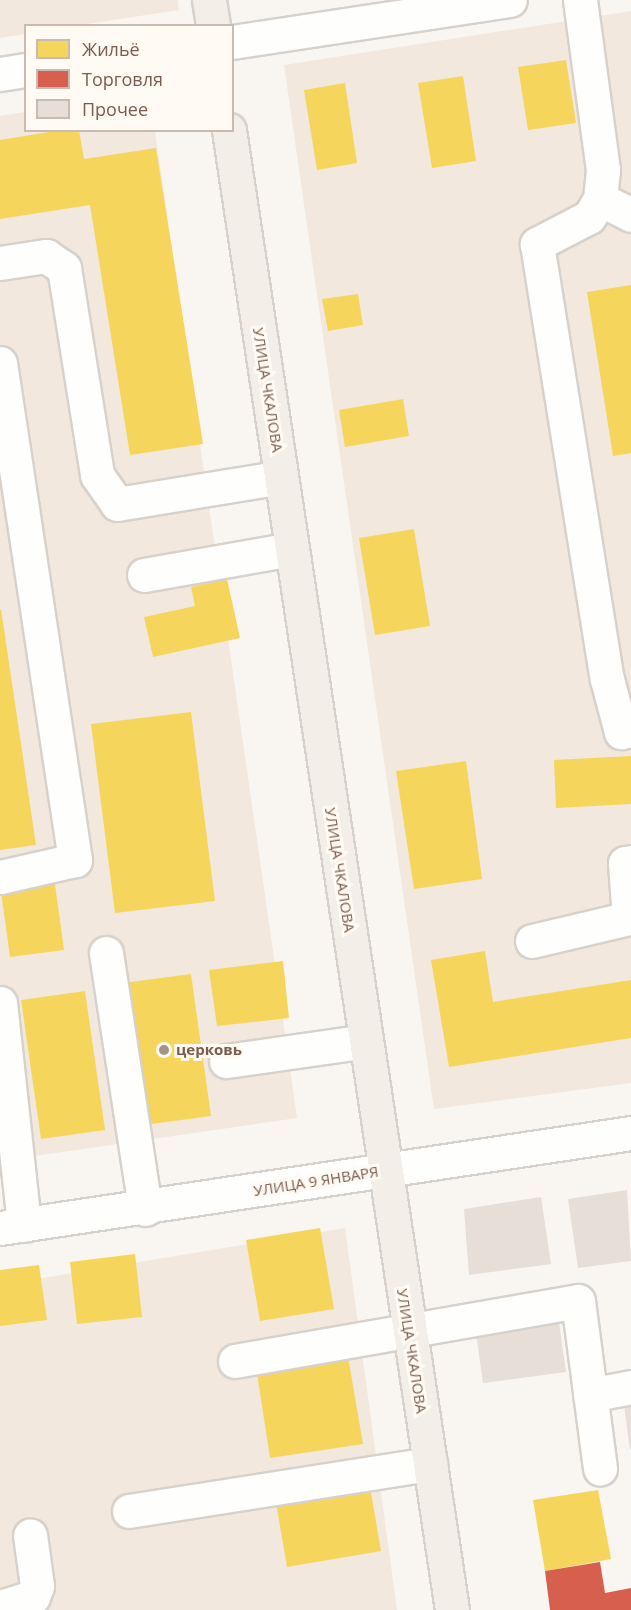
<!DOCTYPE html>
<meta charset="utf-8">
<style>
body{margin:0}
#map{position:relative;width:631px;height:1610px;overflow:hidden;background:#f9f5f0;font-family:"Open Sans",sans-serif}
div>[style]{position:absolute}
.residential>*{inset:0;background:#f2e8de}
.homes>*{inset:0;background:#f6d55c}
.shops>*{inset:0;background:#d6604d}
.building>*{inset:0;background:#e6ded7}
.roads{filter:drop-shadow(2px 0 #d7d1cb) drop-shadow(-2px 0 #d7d1cb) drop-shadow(0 2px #d7d1cb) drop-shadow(0 -2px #d7d1cb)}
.minor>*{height:33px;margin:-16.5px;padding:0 16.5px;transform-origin:16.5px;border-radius:16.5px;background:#fefefd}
.major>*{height:33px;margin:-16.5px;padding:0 16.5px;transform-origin:16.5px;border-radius:16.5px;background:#f3eee8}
.dots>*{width:16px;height:16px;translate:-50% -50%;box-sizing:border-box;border:3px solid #fffaf3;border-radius:50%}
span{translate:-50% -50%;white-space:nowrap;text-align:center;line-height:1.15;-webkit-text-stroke:6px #fffaf3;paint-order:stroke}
.street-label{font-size:15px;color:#7a5c4d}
.poi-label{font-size:15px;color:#7a5c4d;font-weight:700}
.left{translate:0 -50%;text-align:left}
.legend{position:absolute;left:24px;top:24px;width:210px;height:108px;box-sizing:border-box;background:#fffaf3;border:2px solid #cabbb1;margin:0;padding:8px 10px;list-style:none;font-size:18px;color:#7a5c4d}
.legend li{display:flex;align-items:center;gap:12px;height:30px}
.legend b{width:30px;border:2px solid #cabbb1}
</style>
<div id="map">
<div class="residential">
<i style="clip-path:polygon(0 0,178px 0,179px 10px,80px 25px,26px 26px,25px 34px,0 38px)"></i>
<i style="clip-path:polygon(631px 11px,631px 1083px,434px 1109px,284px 65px)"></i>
<i style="clip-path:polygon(25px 112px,26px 130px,155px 131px,297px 1118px,0 1161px,0 116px)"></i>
<i style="clip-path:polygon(345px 1228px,397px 1610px,0 1610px,0 1285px)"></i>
</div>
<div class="homes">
<i style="clip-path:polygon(566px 60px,576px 123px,528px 130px,518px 67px)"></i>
<i style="clip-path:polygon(463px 76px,476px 161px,432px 168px,418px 83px)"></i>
<i style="clip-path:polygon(345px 83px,357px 163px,317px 170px,304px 90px)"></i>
<i style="clip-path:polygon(61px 130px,79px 130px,84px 159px,156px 148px,203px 444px,130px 455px,90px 205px,0 219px,0 140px)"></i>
<i style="clip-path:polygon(631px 285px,631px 453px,613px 456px,587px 292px)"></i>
<i style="clip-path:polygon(358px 294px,363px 325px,328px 331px,322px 299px)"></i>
<i style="clip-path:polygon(403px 399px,409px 436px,345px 447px,339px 410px)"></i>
<i style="clip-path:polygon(414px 529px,430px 626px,375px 635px,359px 538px)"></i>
<i style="clip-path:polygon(227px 579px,240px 638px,153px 657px,144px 617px,195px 606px,191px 587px)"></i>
<i style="clip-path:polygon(1px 609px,36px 845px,0 850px,0 610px)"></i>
<i style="clip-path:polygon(191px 712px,215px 901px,115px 913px,91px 724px)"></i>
<i style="clip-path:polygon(631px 756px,631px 804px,556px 808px,554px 760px)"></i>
<i style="clip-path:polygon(466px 761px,482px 879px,414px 889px,396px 771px)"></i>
<i style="clip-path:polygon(54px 877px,64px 950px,10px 957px,0 884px)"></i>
<i style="clip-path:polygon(485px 951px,493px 1002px,631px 980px,631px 1038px,449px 1067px,431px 960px)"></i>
<i style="clip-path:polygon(283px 961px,289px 1018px,217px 1026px,209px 970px)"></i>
<i style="clip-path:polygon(191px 974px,211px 1116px,136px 1126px,116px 984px)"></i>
<i style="clip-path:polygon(85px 991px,105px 1130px,41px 1139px,21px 1000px)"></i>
<i style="clip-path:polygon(320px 1228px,334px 1309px,260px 1321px,246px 1240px)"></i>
<i style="clip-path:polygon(135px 1254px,142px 1317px,77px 1324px,70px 1262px)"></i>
<i style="clip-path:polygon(39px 1265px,47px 1320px,0 1326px,0 1270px)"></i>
<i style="clip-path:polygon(346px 1345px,363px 1444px,270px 1458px,255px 1360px)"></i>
<i style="clip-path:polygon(369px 1481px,381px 1551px,287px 1567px,275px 1497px)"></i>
<i style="clip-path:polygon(598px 1490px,611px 1559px,545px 1571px,533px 1500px)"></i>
</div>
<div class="shops">
<i style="clip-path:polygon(600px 1562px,605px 1593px,631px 1588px,631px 1610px,550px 1610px,545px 1571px)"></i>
</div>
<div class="building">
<i style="clip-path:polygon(627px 1190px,631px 1261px,578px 1268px,568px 1199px)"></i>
<i style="clip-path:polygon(541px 1197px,551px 1264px,469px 1275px,464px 1209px)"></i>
<i style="clip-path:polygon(558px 1315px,566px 1372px,483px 1383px,475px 1326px)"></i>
<i style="clip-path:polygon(631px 1404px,631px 1450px,630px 1450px,624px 1405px)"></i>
</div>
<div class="roads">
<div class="minor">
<i style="left:580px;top:0;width:172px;rotate:82.3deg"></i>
<i style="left:603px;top:170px;width:29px;rotate:96deg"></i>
<i style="left:600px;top:199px;width:21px;rotate:121deg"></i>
<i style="left:589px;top:217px;width:59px;rotate:152.6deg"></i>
<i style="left:537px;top:244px;width:441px;rotate:80.9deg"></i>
<i style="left:607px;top:679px;width:55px;rotate:75.2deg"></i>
<i style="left:621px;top:732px;width:10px;rotate:-11deg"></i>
<i style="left:232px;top:42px;width:281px;rotate:-8.6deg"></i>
<i style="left:0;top:74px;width:26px;rotate:-9deg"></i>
<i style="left:600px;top:199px;width:35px;rotate:27deg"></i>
<i style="left:0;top:263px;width:47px;rotate:-8.7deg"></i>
<i style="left:46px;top:256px;width:22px;rotate:34deg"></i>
<i style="left:64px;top:268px;width:210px;rotate:80.9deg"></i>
<i style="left:97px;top:475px;width:35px;rotate:55deg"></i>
<i style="left:117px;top:504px;width:166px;rotate:-9.3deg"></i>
<i style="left:0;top:363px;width:503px;rotate:81.42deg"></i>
<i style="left:75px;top:860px;width:77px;rotate:167.2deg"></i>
<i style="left:144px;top:575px;width:150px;rotate:-10deg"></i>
<i style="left:532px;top:941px;width:100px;rotate:-13.3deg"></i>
<i style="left:629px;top:918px;width:55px;rotate:-94.2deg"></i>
<i style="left:625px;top:863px;width:6px;rotate:-9deg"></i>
<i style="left:106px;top:953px;width:259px;rotate:81.3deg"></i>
<i style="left:0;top:1003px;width:223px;rotate:83.8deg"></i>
<i style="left:226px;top:1061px;width:141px;rotate:-8.1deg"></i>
<i style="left:0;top:1228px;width:638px;rotate:-8.56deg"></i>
<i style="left:235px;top:1361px;width:348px;rotate:-9.9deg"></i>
<i style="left:578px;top:1301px;width:169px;rotate:82.5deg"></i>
<i style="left:590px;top:1395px;width:42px;rotate:-11deg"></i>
<i style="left:129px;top:1511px;width:305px;rotate:-8.9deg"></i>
<i style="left:0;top:1607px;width:34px;rotate:-17deg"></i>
<i style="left:33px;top:1597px;width:12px;rotate:-70deg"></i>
<i style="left:37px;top:1586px;width:51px;rotate:-97.8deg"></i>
</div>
<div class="major">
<i style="left:209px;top:0;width:26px;rotate:81deg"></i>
<i style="left:229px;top:130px;width:1497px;rotate:81.43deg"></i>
</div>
</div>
<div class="dots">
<i style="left:164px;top:1050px;background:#a69286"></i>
</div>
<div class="street-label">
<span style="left:268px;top:390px;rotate:81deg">УЛИЦА ЧКАЛОВА</span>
<span style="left:340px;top:870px;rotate:81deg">УЛИЦА ЧКАЛОВА</span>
<span style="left:316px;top:1181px;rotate:-9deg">УЛИЦА 9 ЯНВАРЯ</span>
<span style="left:412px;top:1351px;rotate:81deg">УЛИЦА ЧКАЛОВА</span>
</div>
<div class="poi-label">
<span class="left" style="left:176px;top:1050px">церковь</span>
</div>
<ul class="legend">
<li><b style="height:16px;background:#f6d55c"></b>Жильё</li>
<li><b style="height:16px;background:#d6604d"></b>Торговля</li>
<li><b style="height:16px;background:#e6ded7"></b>Прочее</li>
</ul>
</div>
